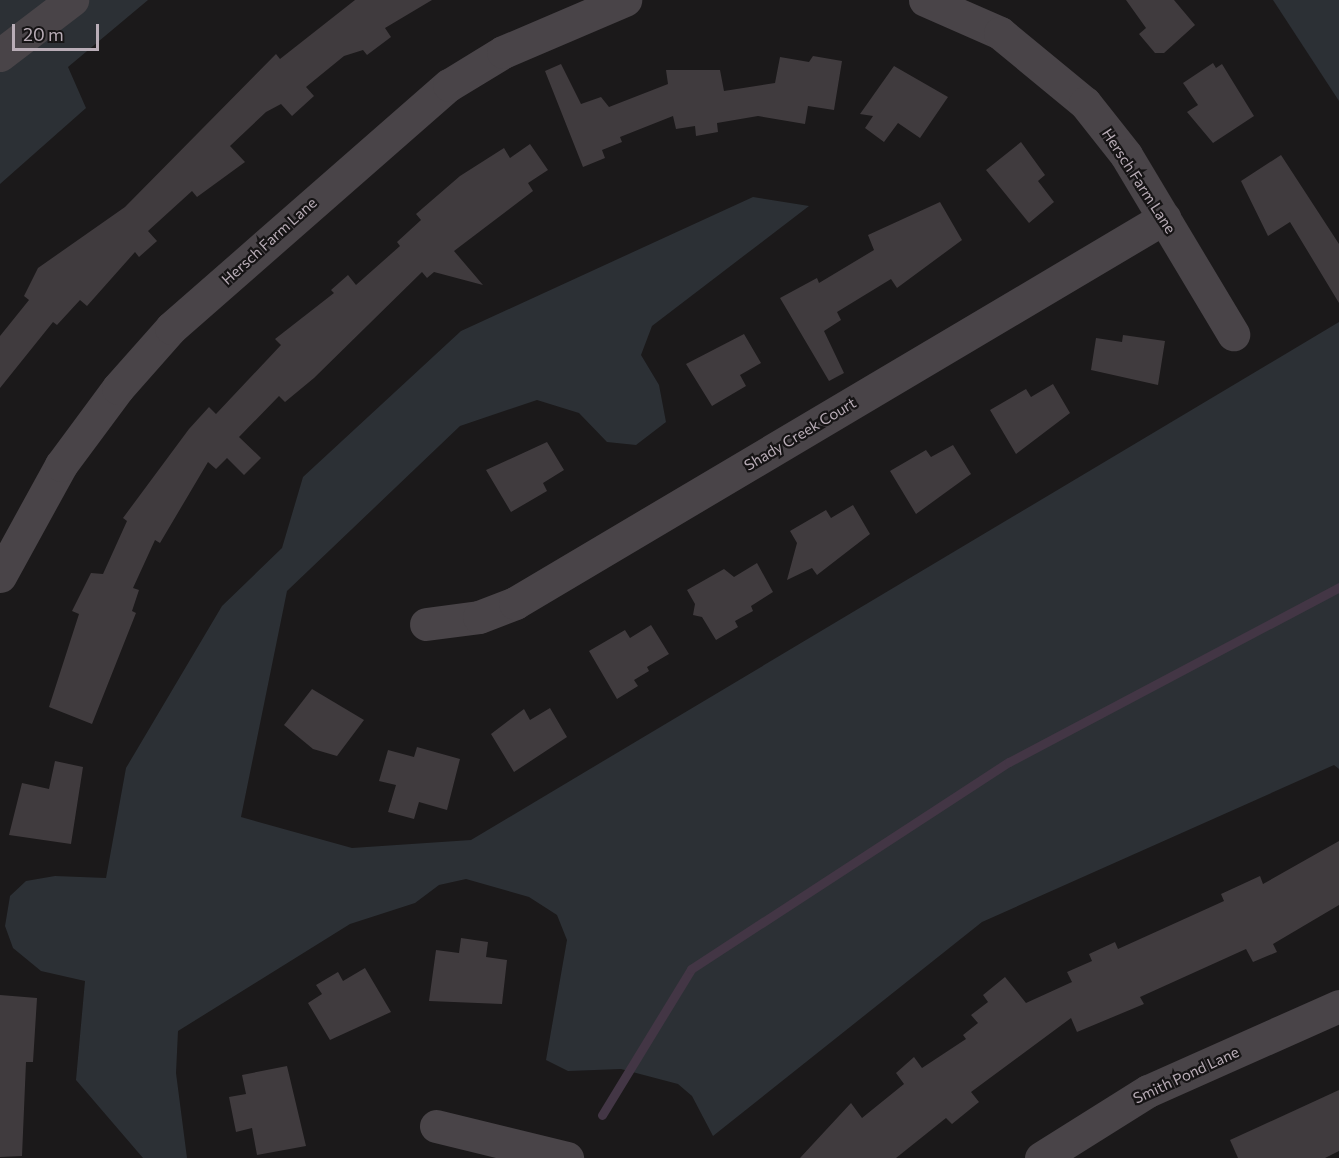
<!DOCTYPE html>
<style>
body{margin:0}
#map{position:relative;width:1339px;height:1158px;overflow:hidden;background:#1b191a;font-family:Commissioner,sans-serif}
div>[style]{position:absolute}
.green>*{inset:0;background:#2c3035}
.stream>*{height:9px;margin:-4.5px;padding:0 4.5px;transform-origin:4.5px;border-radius:4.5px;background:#433645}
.building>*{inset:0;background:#403b3e}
.minor>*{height:33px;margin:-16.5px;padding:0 16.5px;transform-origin:16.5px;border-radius:16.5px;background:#494448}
span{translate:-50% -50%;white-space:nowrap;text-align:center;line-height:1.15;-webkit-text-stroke:4.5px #161415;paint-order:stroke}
.street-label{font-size:15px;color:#b9adb7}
.scale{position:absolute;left:12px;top:24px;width:87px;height:27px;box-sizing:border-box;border:3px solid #b9adb7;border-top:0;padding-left:8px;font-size:18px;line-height:21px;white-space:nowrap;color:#b9adb7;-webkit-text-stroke:4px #161415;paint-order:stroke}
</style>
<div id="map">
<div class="green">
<i style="clip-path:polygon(0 0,148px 0,68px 67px,86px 108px,0 184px)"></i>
<i style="clip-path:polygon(1273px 0,1339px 0,1339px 101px)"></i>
<i style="clip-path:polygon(753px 197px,809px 206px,652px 326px,641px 355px,659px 385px,666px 422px,636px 445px,607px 442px,579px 413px,537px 400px,460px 426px,287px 591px,241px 817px,352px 848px,471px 840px,1339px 322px,1339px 769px,1334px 765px,982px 922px,713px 1136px,692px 1096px,678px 1084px,621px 1069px,568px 1071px,546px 1060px,567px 940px,557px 915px,529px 897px,466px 879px,439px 885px,415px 903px,350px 924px,178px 1031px,176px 1073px,187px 1158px,143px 1158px,76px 1080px,85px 981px,41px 971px,13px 948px,5px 926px,10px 896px,26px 881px,55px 876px,106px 878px,126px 768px,222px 606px,282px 548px,303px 477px,461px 331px)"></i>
</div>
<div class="stream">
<i style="left:602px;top:1115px;width:171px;rotate:-58.6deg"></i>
<i style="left:691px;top:969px;width:379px;rotate:-33.1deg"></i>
<i style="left:1009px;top:762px;width:374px;rotate:-27.9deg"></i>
</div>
<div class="building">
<i style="clip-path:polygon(355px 0,432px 0,385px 28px,391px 37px,367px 55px,363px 50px,344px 56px,306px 87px,314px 96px,292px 116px,281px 104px,266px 112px,230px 146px,245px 162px,197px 197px,192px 191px,148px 231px,157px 241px,139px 257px,135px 252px,87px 306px,80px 300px,57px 325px,53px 322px,0 388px,0 336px,29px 300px,24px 296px,38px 268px,125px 207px,276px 54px,280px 59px)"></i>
<i style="clip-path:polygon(1126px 0,1174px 0,1195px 25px,1164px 53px,1155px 53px,1139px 34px,1146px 28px)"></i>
<i style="clip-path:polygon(813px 56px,842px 61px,834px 110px,808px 106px,805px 124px,758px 116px,717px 123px,718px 132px,696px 136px,695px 126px,676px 129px,673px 116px,620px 137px,622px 142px,602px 150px,605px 158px,583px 167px,545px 71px,561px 64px,581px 104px,601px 97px,609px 107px,668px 84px,666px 70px,720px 70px,724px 91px,775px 83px,780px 57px,809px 62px)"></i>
<i style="clip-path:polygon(1213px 63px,1216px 68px,1222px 64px,1254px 116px,1213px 143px,1187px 112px,1198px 105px,1183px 83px)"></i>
<i style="clip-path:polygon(894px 66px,948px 97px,920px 138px,898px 123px,884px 142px,865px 128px,873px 116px,860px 114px)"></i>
<i style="clip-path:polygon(1021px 142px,1045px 175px,1038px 181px,1054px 202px,1029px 223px,986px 170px)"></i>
<i style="clip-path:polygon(530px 144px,548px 170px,528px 183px,533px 191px,454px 251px,483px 285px,434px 272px,427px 278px,422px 272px,314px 378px,285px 402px,279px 396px,239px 437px,261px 458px,244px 475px,227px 458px,216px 469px,208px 462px,160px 543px,155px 540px,133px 588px,139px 590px,132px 611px,136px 613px,92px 724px,49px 707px,79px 614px,72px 611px,91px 573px,103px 574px,127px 521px,123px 518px,189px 429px,209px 407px,216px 414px,281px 345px,275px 339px,334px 293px,331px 290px,348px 275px,356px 285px,400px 246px,397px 242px,421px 220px,416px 214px,460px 176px,504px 148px,510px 158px)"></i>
<i style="clip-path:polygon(1281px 155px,1339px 244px,1339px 303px,1290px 222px,1268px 236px,1241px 181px)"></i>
<i style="clip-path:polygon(940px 202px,962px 240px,897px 288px,891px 279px,837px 312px,841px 320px,824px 331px,844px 373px,829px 381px,780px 298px,817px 278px,819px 283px,874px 250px,868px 235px)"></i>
<i style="clip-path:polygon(744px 334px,761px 363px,740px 375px,746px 386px,712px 406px,686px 364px)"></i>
<i style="clip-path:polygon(1123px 335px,1165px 341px,1158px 385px,1091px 370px,1096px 338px,1122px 342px)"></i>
<i style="clip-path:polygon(1053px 384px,1070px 413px,1016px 454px,990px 410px,1026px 389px,1031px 397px)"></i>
<i style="clip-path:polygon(547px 442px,564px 470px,543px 483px,547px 491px,511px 512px,486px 470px)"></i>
<i style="clip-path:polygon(953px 445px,971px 474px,916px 514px,890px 471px,926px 450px,931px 457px)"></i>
<i style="clip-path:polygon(853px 505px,870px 534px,817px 575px,812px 568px,787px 580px,797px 543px,790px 531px,826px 510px,831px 518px)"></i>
<i style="clip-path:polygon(757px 563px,773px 592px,751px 606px,753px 611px,735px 621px,738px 627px,716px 640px,702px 617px,693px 615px,695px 604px,687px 590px,724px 569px,734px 577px)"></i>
<i style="clip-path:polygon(651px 625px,669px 654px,647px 667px,649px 671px,634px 680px,638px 686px,617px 699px,589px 651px,625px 630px,630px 638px)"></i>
<i style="clip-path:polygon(312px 689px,364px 720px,337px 756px,313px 749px,284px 725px)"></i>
<i style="clip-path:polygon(550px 708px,567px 737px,514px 772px,491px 734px,524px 709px,530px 720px)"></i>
<i style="clip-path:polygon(417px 747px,460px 759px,447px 810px,419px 802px,414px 819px,388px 812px,396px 785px,379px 781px,388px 750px,414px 757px)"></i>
<i style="clip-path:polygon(55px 761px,83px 767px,71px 844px,9px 835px,22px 783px,49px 789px)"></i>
<i style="clip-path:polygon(1339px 841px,1339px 905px,1273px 944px,1277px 952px,1253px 962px,1246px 949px,1140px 997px,1144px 1004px,1077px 1032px,1071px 1018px,971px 1092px,979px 1102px,952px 1124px,946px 1118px,896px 1158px,800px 1158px,851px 1103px,862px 1118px,904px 1084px,896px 1073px,914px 1057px,922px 1068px,966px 1039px,963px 1035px,978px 1023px,971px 1015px,988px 1002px,983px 995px,1005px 977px,1026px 1003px,1072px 982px,1067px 972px,1092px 961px,1089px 954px,1115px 942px,1118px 949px,1224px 901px,1221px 894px,1260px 876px,1263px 884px)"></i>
<i style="clip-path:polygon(461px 938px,488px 942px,486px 957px,507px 960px,502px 1004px,429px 1001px,436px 950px,459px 953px)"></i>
<i style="clip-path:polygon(365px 968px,391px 1012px,330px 1040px,308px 1003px,322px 994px,316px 985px,338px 972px,343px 981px)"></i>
<i style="clip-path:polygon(0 995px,37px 998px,33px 1062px,26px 1062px,22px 1156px,0 1157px)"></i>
<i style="clip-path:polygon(287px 1066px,306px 1146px,257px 1155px,252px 1128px,236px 1132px,229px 1097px,246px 1094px,242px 1075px)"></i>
<i style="clip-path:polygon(1339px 1090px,1339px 1151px,1325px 1158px,1238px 1158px,1230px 1140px)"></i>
</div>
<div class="minor">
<i style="left:925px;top:0;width:82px;rotate:23.7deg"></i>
<i style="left:1000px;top:33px;width:110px;rotate:39.5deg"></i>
<i style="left:1085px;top:103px;width:66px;rotate:51.7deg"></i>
<i style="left:1126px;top:155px;width:209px;rotate:59.1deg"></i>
<i style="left:0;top:55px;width:91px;rotate:-37.4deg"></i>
<i style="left:0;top:576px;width:127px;rotate:-61.2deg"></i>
<i style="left:61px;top:465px;width:96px;rotate:-53.5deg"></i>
<i style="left:118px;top:388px;width:80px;rotate:-48.5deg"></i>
<i style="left:171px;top:328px;width:369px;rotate:-41.2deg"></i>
<i style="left:449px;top:85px;width:63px;rotate:-31.4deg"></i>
<i style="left:503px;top:52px;width:133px;rotate:-23.1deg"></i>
<i style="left:426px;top:624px;width:53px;rotate:-7.5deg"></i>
<i style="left:479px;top:617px;width:39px;rotate:-21deg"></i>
<i style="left:515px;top:603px;width:755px;rotate:-30.68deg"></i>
<i style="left:436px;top:1126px;width:135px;rotate:13.7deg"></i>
<i style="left:1041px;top:1158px;width:126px;rotate:-32.1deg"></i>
<i style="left:1148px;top:1091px;width:209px;rotate:-24deg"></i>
</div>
<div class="street-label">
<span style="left:1139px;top:181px;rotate:57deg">Hersch Farm Lane</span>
<span style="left:269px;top:241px;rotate:-42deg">Hersch Farm Lane</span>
<span style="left:800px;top:434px;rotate:-31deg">Shady Creek Court</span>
<span style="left:1186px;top:1075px;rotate:-25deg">Smith Pond Lane</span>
</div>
<div class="scale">20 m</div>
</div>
